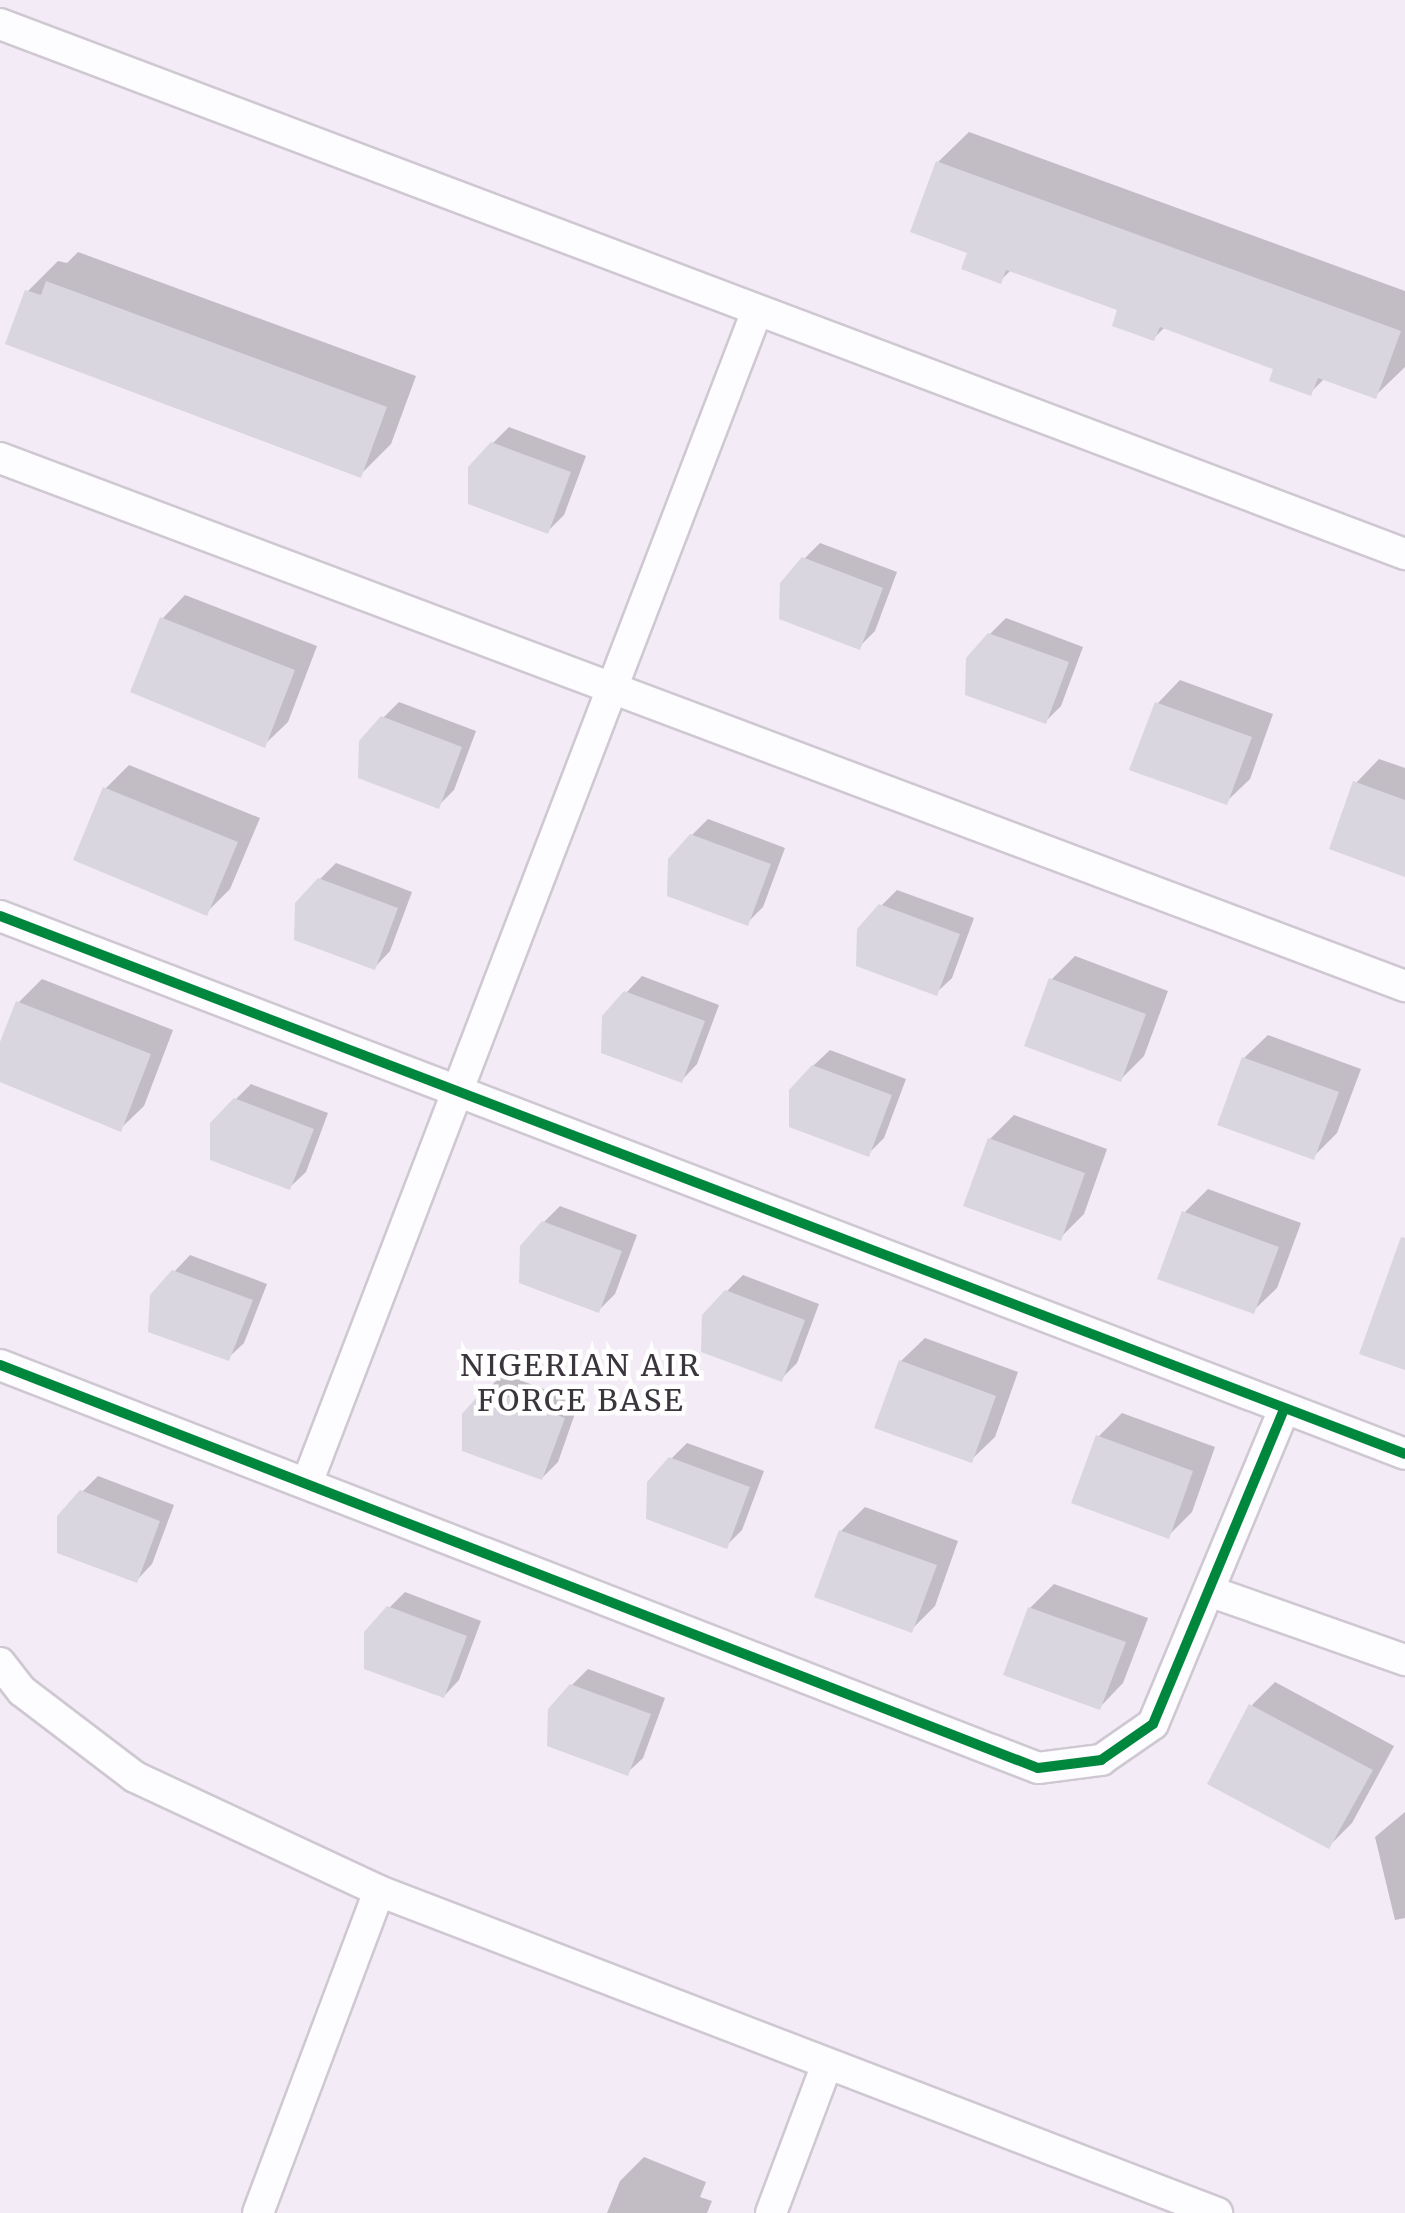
<!DOCTYPE html>
<style>
body{margin:0}
#map{position:relative;width:1405px;height:2213px;overflow:hidden;background:#f3ebf6;font-family:Merriweather,serif}
div>[style]{position:absolute}
.shadow>*{inset:0;background:#0003}
.building>*{inset:0;background:#d9d6e0}
.roads{filter:drop-shadow(2px 0 #cfc8d2) drop-shadow(-2px 0 #cfc8d2) drop-shadow(0 2px #cfc8d2) drop-shadow(0 -2px #cfc8d2)}
.street>*{height:30px;margin:-15px;padding:0 15px;transform-origin:15px;border-radius:15px;background:#fdfcfe}
.cycleway>*{height:10px;margin:-5px;padding:0 5px;transform-origin:5px;border-radius:5px;background:#00873e}
span{translate:-50% -50%;white-space:nowrap;text-align:center;line-height:1.15;-webkit-text-stroke:9px #fff;paint-order:stroke}
.neighbourhood-label{font-size:30px;color:#3b353d;letter-spacing:2.5px}
</style>
<div id="map">
<div class="shadow">
<i style="clip-path:polygon(969px 132px,1405px 291px,1405px 367px,1375px 396px,1325px 378px,1310px 393px,1276px 368px,1165px 327px,1153px 339px,1120px 309px,1012px 269px,1000px 281px,971px 251px,938px 162px)"></i>
<i style="clip-path:polygon(78px 252px,416px 376px,391px 444px,360px 475px,28px 291px,58px 261px,67px 263px)"></i>
<i style="clip-path:polygon(509px 427px,586px 456px,564px 515px,548px 531px,493px 443px)"></i>
<i style="clip-path:polygon(820px 543px,897px 572px,875px 631px,859px 647px,804px 559px)"></i>
<i style="clip-path:polygon(185px 595px,317px 646px,288px 722px,264px 745px,162px 619px)"></i>
<i style="clip-path:polygon(1006px 618px,1083px 647px,1061px 706px,1045px 722px,990px 634px)"></i>
<i style="clip-path:polygon(1180px 680px,1273px 714px,1250px 779px,1226px 802px,1157px 704px)"></i>
<i style="clip-path:polygon(399px 702px,476px 731px,454px 790px,438px 806px,383px 718px)"></i>
<i style="clip-path:polygon(1379px 759px,1405px 768px,1405px 874px,1356px 783px)"></i>
<i style="clip-path:polygon(129px 765px,260px 818px,230px 889px,206px 913px,105px 789px)"></i>
<i style="clip-path:polygon(708px 819px,785px 848px,763px 907px,747px 923px,692px 835px)"></i>
<i style="clip-path:polygon(336px 863px,412px 892px,390px 951px,375px 967px,320px 879px)"></i>
<i style="clip-path:polygon(897px 890px,974px 918px,952px 978px,936px 993px,881px 906px)"></i>
<i style="clip-path:polygon(1075px 956px,1168px 991px,1144px 1056px,1121px 1079px,1051px 980px)"></i>
<i style="clip-path:polygon(642px 976px,719px 1005px,697px 1064px,682px 1080px,626px 993px)"></i>
<i style="clip-path:polygon(42px 979px,173px 1030px,144px 1106px,120px 1129px,0 1079px,0 1049px,18px 1003px)"></i>
<i style="clip-path:polygon(1268px 1035px,1361px 1069px,1337px 1133px,1313px 1157px,1244px 1058px)"></i>
<i style="clip-path:polygon(830px 1050px,906px 1079px,884px 1138px,868px 1154px,813px 1066px)"></i>
<i style="clip-path:polygon(251px 1084px,328px 1113px,306px 1172px,290px 1187px,235px 1100px)"></i>
<i style="clip-path:polygon(1014px 1115px,1107px 1149px,1084px 1214px,1060px 1238px,990px 1139px)"></i>
<i style="clip-path:polygon(1208px 1189px,1301px 1223px,1277px 1288px,1253px 1311px,1184px 1213px)"></i>
<i style="clip-path:polygon(560px 1206px,637px 1235px,615px 1294px,599px 1310px,544px 1222px)"></i>
<i style="clip-path:polygon(190px 1255px,267px 1284px,244px 1343px,228px 1358px,174px 1272px)"></i>
<i style="clip-path:polygon(743px 1275px,819px 1304px,797px 1363px,781px 1379px,727px 1291px)"></i>
<i style="clip-path:polygon(925px 1338px,1018px 1372px,995px 1437px,971px 1460px,901px 1361px)"></i>
<i style="clip-path:polygon(503px 1374px,579px 1402px,558px 1462px,542px 1478px,487px 1390px)"></i>
<i style="clip-path:polygon(1122px 1413px,1215px 1447px,1192px 1512px,1168px 1536px,1098px 1437px)"></i>
<i style="clip-path:polygon(687px 1443px,764px 1471px,742px 1530px,726px 1546px,671px 1459px)"></i>
<i style="clip-path:polygon(98px 1476px,174px 1505px,152px 1564px,137px 1580px,82px 1492px)"></i>
<i style="clip-path:polygon(865px 1507px,958px 1541px,935px 1606px,911px 1630px,841px 1531px)"></i>
<i style="clip-path:polygon(1054px 1584px,1148px 1618px,1123px 1683px,1100px 1707px,1030px 1608px)"></i>
<i style="clip-path:polygon(405px 1592px,481px 1621px,459px 1680px,444px 1696px,389px 1608px)"></i>
<i style="clip-path:polygon(588px 1669px,665px 1698px,643px 1758px,627px 1773px,572px 1685px)"></i>
<i style="clip-path:polygon(1275px 1682px,1394px 1746px,1352px 1823px,1329px 1846px,1252px 1705px)"></i>
<i style="clip-path:polygon(1405px 1812px,1405px 1918px,1395px 1920px,1375px 1837px)"></i>
<i style="clip-path:polygon(644px 2157px,706px 2182px,700px 2197px,712px 2201px,707px 2213px,607px 2213px,620px 2181px)"></i>
</div>
<div class="building">
<i style="clip-path:polygon(936px 161px,1401px 331px,1376px 399px,1318px 378px,1311px 396px,1269px 381px,1273px 369px,1160px 327px,1154px 341px,1112px 326px,1117px 310px,1006px 270px,1001px 284px,961px 269px,967px 253px,910px 232px)"></i>
<i style="clip-path:polygon(46px 281px,387px 407px,361px 478px,5px 344px,25px 290px,41px 295px)"></i>
<i style="clip-path:polygon(491px 442px,571px 472px,548px 534px,468px 504px,468px 467px)"></i>
<i style="clip-path:polygon(802px 557px,883px 588px,860px 650px,779px 619px,780px 583px)"></i>
<i style="clip-path:polygon(160px 617px,295px 670px,265px 748px,130px 692px)"></i>
<i style="clip-path:polygon(988px 633px,1069px 662px,1046px 724px,965px 695px,966px 658px)"></i>
<i style="clip-path:polygon(1155px 702px,1252px 737px,1227px 805px,1129px 770px)"></i>
<i style="clip-path:polygon(381px 716px,462px 747px,439px 809px,358px 778px,359px 741px)"></i>
<i style="clip-path:polygon(1353px 781px,1405px 800px,1405px 877px,1329px 849px)"></i>
<i style="clip-path:polygon(103px 787px,238px 842px,207px 916px,73px 860px)"></i>
<i style="clip-path:polygon(690px 834px,771px 864px,748px 926px,667px 896px,668px 859px)"></i>
<i style="clip-path:polygon(318px 878px,398px 908px,375px 970px,294px 940px,295px 903px)"></i>
<i style="clip-path:polygon(879px 904px,960px 934px,937px 996px,856px 966px,857px 929px)"></i>
<i style="clip-path:polygon(1049px 978px,1146px 1014px,1121px 1082px,1024px 1046px)"></i>
<i style="clip-path:polygon(624px 991px,705px 1021px,682px 1083px,601px 1053px,602px 1016px)"></i>
<i style="clip-path:polygon(16px 1001px,151px 1054px,121px 1132px,0 1082px,0 1042px)"></i>
<i style="clip-path:polygon(1242px 1057px,1339px 1092px,1314px 1160px,1217px 1125px)"></i>
<i style="clip-path:polygon(812px 1065px,892px 1095px,869px 1157px,789px 1127px,789px 1090px)"></i>
<i style="clip-path:polygon(234px 1098px,314px 1129px,290px 1190px,210px 1160px,210px 1123px)"></i>
<i style="clip-path:polygon(988px 1138px,1085px 1173px,1061px 1241px,963px 1206px)"></i>
<i style="clip-path:polygon(1182px 1211px,1279px 1247px,1254px 1314px,1157px 1279px)"></i>
<i style="clip-path:polygon(542px 1221px,622px 1251px,599px 1313px,519px 1283px,520px 1246px)"></i>
<i style="clip-path:polygon(1401px 1237px,1405px 1238px,1405px 1370px,1359px 1354px)"></i>
<i style="clip-path:polygon(172px 1270px,253px 1300px,229px 1361px,148px 1332px,150px 1295px)"></i>
<i style="clip-path:polygon(725px 1290px,805px 1320px,782px 1382px,701px 1352px,702px 1315px)"></i>
<i style="clip-path:polygon(899px 1360px,996px 1396px,972px 1463px,874px 1428px)"></i>
<i style="clip-path:polygon(485px 1388px,565px 1418px,542px 1480px,462px 1451px,462px 1414px)"></i>
<i style="clip-path:polygon(1096px 1435px,1193px 1471px,1169px 1539px,1071px 1503px)"></i>
<i style="clip-path:polygon(669px 1457px,750px 1487px,727px 1549px,646px 1519px,647px 1482px)"></i>
<i style="clip-path:polygon(80px 1490px,160px 1521px,137px 1583px,57px 1553px,57px 1516px)"></i>
<i style="clip-path:polygon(839px 1530px,937px 1565px,912px 1633px,814px 1597px)"></i>
<i style="clip-path:polygon(387px 1606px,467px 1636px,444px 1698px,364px 1669px,364px 1632px)"></i>
<i style="clip-path:polygon(1028px 1607px,1126px 1642px,1100px 1710px,1003px 1675px)"></i>
<i style="clip-path:polygon(570px 1684px,651px 1714px,628px 1776px,547px 1746px,548px 1709px)"></i>
<i style="clip-path:polygon(1249px 1704px,1373px 1770px,1329px 1849px,1207px 1784px)"></i>
</div>
<div class="roads">
<div class="street">
<i style="left:0;top:24px;width:1502px;rotate:20.67deg"></i>
<i style="left:0;top:458px;width:1501px;rotate:20.6deg"></i>
<i style="left:0;top:916px;width:1504px;rotate:20.95deg"></i>
<i style="left:0;top:1365px;width:1113px;rotate:21.22deg"></i>
<i style="left:1038px;top:1768px;width:64px;rotate:-7.2deg"></i>
<i style="left:1101px;top:1760px;width:63px;rotate:-34.7deg"></i>
<i style="left:1153px;top:1724px;width:341px;rotate:-67.4deg"></i>
<i style="left:307px;top:1483px;width:1255px;rotate:-69deg"></i>
<i style="left:1209px;top:1591px;width:208px;rotate:19.4deg"></i>
<i style="left:0;top:1663px;width:36px;rotate:52deg"></i>
<i style="left:22px;top:1691px;width:142px;rotate:37.3deg"></i>
<i style="left:135px;top:1777px;width:269px;rotate:25deg"></i>
<i style="left:379px;top:1891px;width:898px;rotate:21.02deg"></i>
<i style="left:258px;top:2213px;width:344px;rotate:-69.4deg"></i>
<i style="left:771px;top:2213px;width:159px;rotate:-69.4deg"></i>
</div>
</div>
<div class="cycleway">
<i style="left:0;top:916px;width:1504px;rotate:20.95deg"></i>
<i style="left:0;top:1365px;width:1113px;rotate:21.22deg"></i>
<i style="left:1038px;top:1768px;width:64px;rotate:-7.2deg"></i>
<i style="left:1101px;top:1760px;width:63px;rotate:-34.7deg"></i>
<i style="left:1153px;top:1724px;width:341px;rotate:-67.4deg"></i>
</div>
<div class="neighbourhood-label">
<span style="left:581px;top:1382px">NIGERIAN AIR<br>FORCE BASE</span>
</div>
</div>
